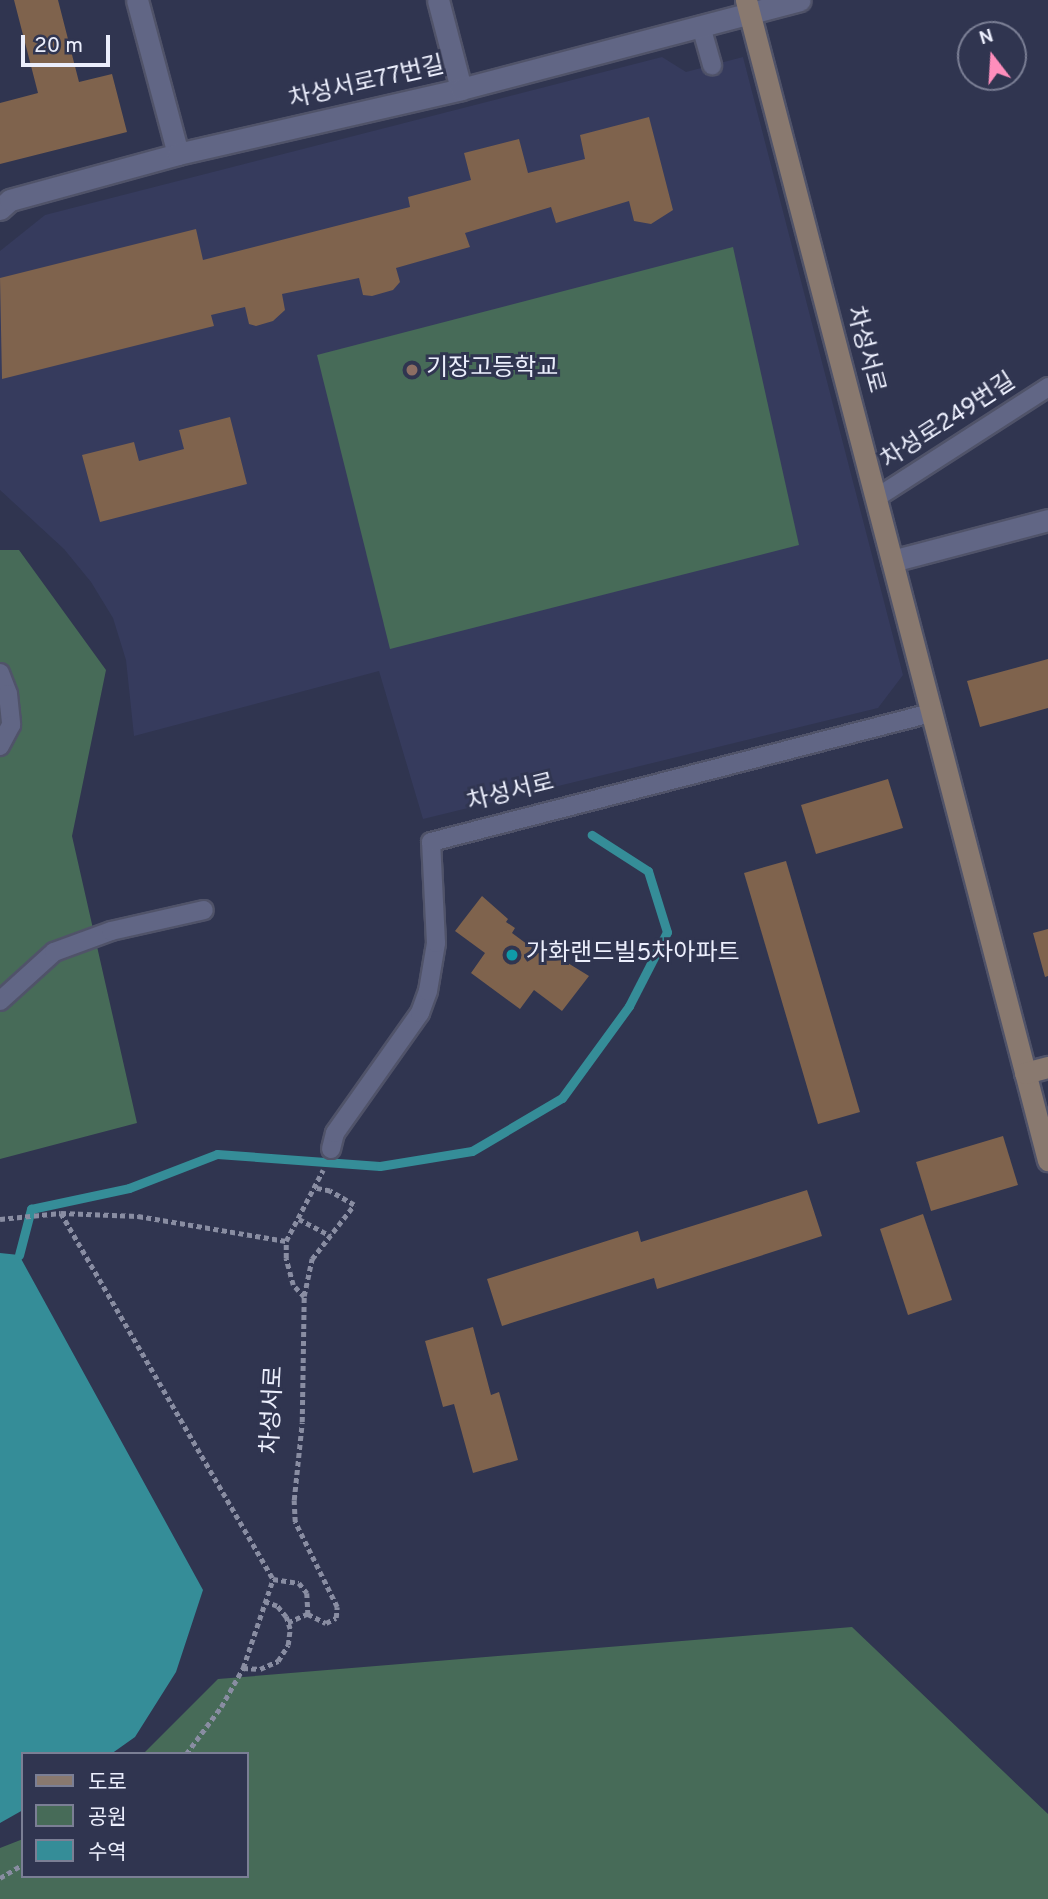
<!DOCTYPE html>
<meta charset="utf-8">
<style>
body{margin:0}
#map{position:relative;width:1048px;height:1899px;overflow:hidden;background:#303550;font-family:Overpass,"Noto Sans KR",sans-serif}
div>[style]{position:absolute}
.built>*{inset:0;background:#363b5d}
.green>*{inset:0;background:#476b58}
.water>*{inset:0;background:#358d98}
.stream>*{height:9px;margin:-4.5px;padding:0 4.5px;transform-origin:4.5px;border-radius:4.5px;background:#358d98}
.building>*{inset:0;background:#7f634d}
.path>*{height:4.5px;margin-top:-2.25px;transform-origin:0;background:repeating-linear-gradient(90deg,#898da2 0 5px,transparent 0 8.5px)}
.roads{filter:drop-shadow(2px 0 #505369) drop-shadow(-2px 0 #505369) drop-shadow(0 2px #505369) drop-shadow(0 -2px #505369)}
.lane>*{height:18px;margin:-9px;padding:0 9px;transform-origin:9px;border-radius:9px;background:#616685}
.street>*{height:21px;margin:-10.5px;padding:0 10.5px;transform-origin:10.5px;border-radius:10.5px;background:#616685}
.secondary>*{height:21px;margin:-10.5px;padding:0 10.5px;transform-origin:10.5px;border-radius:10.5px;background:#89796f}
.dots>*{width:19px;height:19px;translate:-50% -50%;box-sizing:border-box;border:4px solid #303550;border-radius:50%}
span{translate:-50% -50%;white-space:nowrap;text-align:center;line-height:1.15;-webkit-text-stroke:6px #303550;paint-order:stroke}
.street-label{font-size:24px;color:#ebeefc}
.poi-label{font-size:24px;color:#ebeefc}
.left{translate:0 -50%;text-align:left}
.legend{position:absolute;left:21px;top:1752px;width:228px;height:126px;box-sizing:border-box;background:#303550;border:2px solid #7b7f95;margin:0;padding:9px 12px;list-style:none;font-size:21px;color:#ebeefc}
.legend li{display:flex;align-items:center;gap:14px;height:35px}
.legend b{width:35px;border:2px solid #7b7f95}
.north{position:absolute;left:957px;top:21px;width:70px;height:70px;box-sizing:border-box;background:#303550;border:2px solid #7b7f95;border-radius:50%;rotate:343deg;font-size:19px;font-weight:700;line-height:28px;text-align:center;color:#ebeefc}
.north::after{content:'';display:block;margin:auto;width:24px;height:32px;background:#fe8ebc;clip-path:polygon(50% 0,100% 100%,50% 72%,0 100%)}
.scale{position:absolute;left:21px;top:35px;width:89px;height:32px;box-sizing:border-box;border:4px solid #ebeefc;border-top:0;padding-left:9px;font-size:21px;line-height:24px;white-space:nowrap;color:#ebeefc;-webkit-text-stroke:5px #303550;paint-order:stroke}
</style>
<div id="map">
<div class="built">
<i style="clip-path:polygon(662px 57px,686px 72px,743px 57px,903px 675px,878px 708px,423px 819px,379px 671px,134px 736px,126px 660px,113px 618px,91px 582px,64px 549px,0 490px,0 251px,45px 215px)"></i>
</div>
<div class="green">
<i style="clip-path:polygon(733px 247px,799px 545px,390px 649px,317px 355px)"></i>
<i style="clip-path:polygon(0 550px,19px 550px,106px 670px,72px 836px,137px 1123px,0 1159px)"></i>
<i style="clip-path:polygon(852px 1627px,1048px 1814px,1048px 1899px,0 1899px,0 1848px,23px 1839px,23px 1876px,247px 1876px,247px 1754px,143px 1754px,218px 1679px)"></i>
</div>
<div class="water">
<i style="clip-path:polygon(0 1253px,19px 1255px,203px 1590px,176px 1672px,135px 1737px,111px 1754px,23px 1754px,23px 1810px,0 1823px)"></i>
</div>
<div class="stream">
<i style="left:19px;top:1255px;width:48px;rotate:-75.4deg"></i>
<i style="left:31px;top:1209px;width:100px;rotate:-12.1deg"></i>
<i style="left:129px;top:1188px;width:94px;rotate:-21.1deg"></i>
<i style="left:217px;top:1154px;width:163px;rotate:4.2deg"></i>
<i style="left:380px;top:1166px;width:93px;rotate:-9.3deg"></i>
<i style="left:472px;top:1151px;width:104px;rotate:-30.5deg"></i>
<i style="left:562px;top:1098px;width:114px;rotate:-53.9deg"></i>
<i style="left:629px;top:1006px;width:83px;rotate:-62.8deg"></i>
<i style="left:667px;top:932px;width:64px;rotate:-107.3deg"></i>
<i style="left:648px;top:871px;width:67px;rotate:-147.3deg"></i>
</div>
<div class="building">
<i style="clip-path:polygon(14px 0,58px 0,79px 82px,112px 74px,127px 132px,0 164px,0 103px,38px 93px)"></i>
<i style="clip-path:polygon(649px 117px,673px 210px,651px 224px,634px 221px,629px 201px,556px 223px,551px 207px,465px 233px,470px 247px,396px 268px,400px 282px,393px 290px,372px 296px,363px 295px,359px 278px,282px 294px,285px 310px,273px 321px,256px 326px,249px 324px,245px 307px,211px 315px,214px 326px,2px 379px,0 278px,196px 229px,203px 260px,410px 207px,408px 197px,471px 180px,464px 153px,519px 139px,528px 173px,585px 159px,580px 135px)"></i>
<i style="clip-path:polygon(230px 417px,247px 484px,100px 522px,82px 455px,134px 442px,139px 461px,184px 449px,179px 430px)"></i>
<i style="clip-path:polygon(1048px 659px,1048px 708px,980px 727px,967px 681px)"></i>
<i style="clip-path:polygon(888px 779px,903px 828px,816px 854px,801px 805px)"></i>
<i style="clip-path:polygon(786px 861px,860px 1112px,818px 1124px,744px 873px)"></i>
<i style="clip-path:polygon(482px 896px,508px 919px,506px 922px,515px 928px,512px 933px,543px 956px,546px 952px,556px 960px,558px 957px,589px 976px,562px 1011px,534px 990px,520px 1009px,471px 973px,485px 953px,455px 931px)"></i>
<i style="clip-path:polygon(1048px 929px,1048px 976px,1045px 977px,1033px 933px)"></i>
<i style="clip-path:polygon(1003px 1136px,1018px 1185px,931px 1211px,916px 1162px)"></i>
<i style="clip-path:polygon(807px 1190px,822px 1236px,657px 1289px,654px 1278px,502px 1326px,487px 1279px,638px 1231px,641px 1242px)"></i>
<i style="clip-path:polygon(923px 1214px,952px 1300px,908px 1315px,880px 1229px)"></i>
<i style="clip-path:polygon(473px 1327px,491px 1395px,499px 1392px,518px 1460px,473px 1473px,454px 1404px,443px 1407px,425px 1341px)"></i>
</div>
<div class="path">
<i style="left:61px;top:1213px;width:423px;rotate:59.9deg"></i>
<i style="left:0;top:1219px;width:61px;rotate:-5.6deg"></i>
<i style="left:61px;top:1213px;width:77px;rotate:2.2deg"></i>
<i style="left:138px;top:1216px;width:150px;rotate:9.6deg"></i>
<i style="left:299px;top:1219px;width:36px;rotate:28deg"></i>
<i style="left:304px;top:1296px;width:38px;rotate:-78deg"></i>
<i style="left:312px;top:1259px;width:68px;rotate:-52.1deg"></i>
<i style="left:354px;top:1205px;width:28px;rotate:-150deg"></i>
<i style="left:330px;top:1191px;width:15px;rotate:-169deg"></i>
<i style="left:308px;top:1614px;width:20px;rotate:27deg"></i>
<i style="left:326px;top:1623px;width:11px;rotate:-27deg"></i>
<i style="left:336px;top:1618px;width:11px;rotate:-85deg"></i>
<i style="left:337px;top:1607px;width:95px;rotate:-116.3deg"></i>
<i style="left:295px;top:1522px;width:22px;rotate:-93deg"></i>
<i style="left:294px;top:1500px;width:78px;rotate:-84.1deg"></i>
<i style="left:302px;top:1422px;width:125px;rotate:-89.1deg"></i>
<i style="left:304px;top:1297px;width:16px;rotate:-133deg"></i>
<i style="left:293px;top:1285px;width:28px;rotate:-105deg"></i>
<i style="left:286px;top:1258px;width:17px;rotate:-90deg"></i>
<i style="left:286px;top:1241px;width:80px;rotate:-62.5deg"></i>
<i style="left:243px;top:1668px;width:17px;rotate:3deg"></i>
<i style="left:260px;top:1669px;width:20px;rotate:-24deg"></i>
<i style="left:278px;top:1661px;width:19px;rotate:-58deg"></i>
<i style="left:288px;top:1645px;width:16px;rotate:-83deg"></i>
<i style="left:290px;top:1629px;width:13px;rotate:-108deg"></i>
<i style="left:286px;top:1617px;width:14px;rotate:-129deg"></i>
<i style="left:277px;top:1606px;width:13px;rotate:-162deg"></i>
<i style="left:186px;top:1754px;width:59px;rotate:-53.3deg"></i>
<i style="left:221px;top:1707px;width:45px;rotate:-60.6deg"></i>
<i style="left:243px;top:1668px;width:94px;rotate:-71.4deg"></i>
<i style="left:273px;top:1579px;width:26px;rotate:9deg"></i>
<i style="left:299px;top:1583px;width:13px;rotate:51deg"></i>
<i style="left:307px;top:1593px;width:21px;rotate:87deg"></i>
<i style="left:308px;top:1614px;width:22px;rotate:156deg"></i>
<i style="left:0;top:1878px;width:27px;rotate:-31deg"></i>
</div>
<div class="roads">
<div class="lane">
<i style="left:701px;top:26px;width:41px;rotate:74.2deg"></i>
<i style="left:876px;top:498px;width:205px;rotate:-32.8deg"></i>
<i style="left:0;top:673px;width:22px;rotate:69deg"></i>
<i style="left:8px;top:694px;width:31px;rotate:84deg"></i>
<i style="left:11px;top:725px;width:24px;rotate:118deg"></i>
<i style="left:0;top:1001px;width:73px;rotate:-42.2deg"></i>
<i style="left:54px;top:952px;width:61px;rotate:-20.2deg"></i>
<i style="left:111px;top:931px;width:95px;rotate:-12.7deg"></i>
<i style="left:331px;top:1149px;width:16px;rotate:-76deg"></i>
<i style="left:335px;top:1133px;width:147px;rotate:-54.7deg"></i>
<i style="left:420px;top:1013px;width:23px;rotate:-70deg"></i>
<i style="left:428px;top:991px;width:49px;rotate:-80.5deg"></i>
<i style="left:436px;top:943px;width:101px;rotate:-92.8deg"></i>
<i style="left:431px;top:842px;width:516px;rotate:-14.47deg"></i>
</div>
<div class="street">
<i style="left:137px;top:0;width:159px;rotate:75.1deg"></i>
<i style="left:438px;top:0;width:92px;rotate:75.5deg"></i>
<i style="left:0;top:209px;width:13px;rotate:-42deg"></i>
<i style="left:10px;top:200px;width:174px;rotate:-15.3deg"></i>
<i style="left:178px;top:154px;width:290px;rotate:-12.9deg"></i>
<i style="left:461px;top:89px;width:350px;rotate:-14.7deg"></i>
<i style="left:892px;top:561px;width:161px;rotate:-14.7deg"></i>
</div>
<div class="secondary">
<i style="left:746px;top:0;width:1199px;rotate:75.41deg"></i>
<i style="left:1025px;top:1073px;width:24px;rotate:-15deg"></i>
</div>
</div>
<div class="dots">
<i style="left:412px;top:370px;background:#8d6e63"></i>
<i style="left:512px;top:955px;background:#0f9aa8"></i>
</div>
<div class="street-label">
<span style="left:367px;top:84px;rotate:-13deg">차성서로77번길</span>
<span style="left:864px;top:350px;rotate:75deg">차성서로</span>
<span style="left:949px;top:422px;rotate:-33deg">차성로249번길</span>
<span style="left:511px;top:794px;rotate:-14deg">차성서로</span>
<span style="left:274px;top:1410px;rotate:-87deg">차성서로</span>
</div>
<div class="poi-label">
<span class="left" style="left:426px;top:370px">기장고등학교</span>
<span class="left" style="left:526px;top:955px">가화랜드빌5차아파트</span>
</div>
<ul class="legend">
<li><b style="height:9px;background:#89796f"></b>도로</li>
<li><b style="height:19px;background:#476b58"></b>공원</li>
<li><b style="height:19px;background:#358d98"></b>수역</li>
</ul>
<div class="north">N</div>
<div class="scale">20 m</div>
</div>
